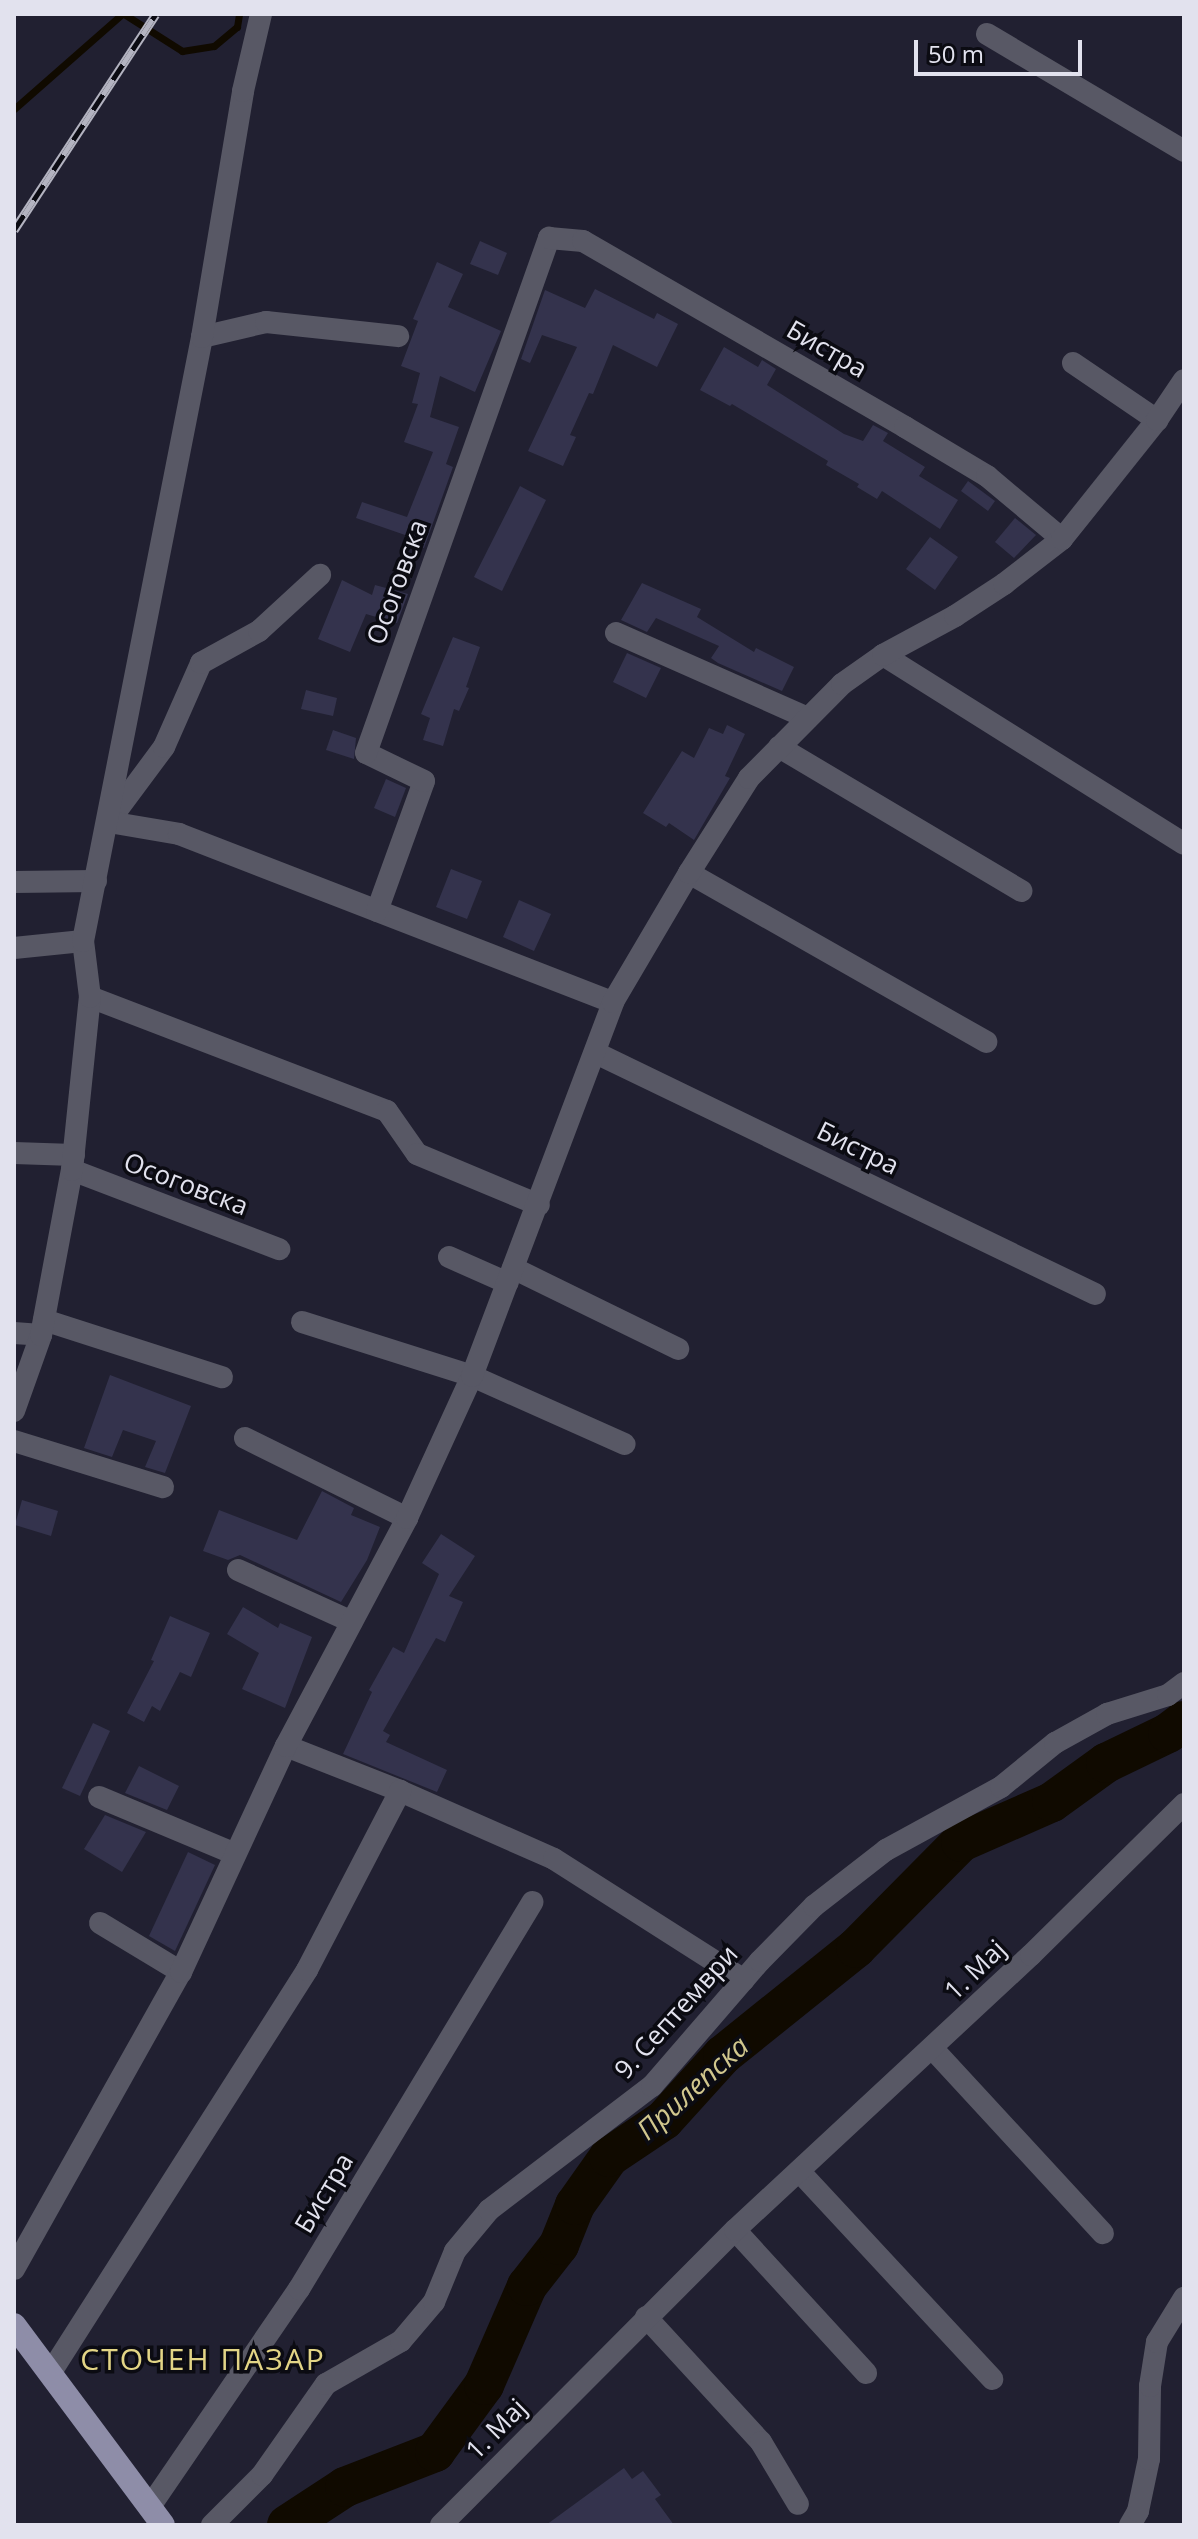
<!DOCTYPE html>
<meta charset="utf-8">
<style>
body{margin:0}
#map{position:relative;width:1198px;height:2539px;overflow:hidden;background:#212031;font-family:"Open Sans",sans-serif}
div>[style]{position:absolute}
.stream>*{height:7px;margin:-3.5px;padding:0 3.5px;transform-origin:3.5px;border-radius:3.5px;background:#100a00}
.river>*{height:40px;margin:-20px;padding:0 20px;transform-origin:20px;border-radius:20px;background:#100a00}
.building>*{inset:0;background:#34334d}
.minor>*{height:22px;margin:-11px;padding:0 11px;transform-origin:11px;border-radius:11px;background:#585865}
.major>*{height:24px;margin:-12px;padding:0 12px;transform-origin:12px;border-radius:12px;background:#8e8da8}
.rail>*{height:9px;margin-top:-4.5px;transform-origin:0;background:repeating-linear-gradient(90deg,#0b0b12 0 18px,#b3b3c0 0 36px);box-sizing:border-box;border-block:2px solid #b3b3c0}
span{translate:-50% -50%;white-space:nowrap;text-align:center;line-height:1.15;-webkit-text-stroke:7px #0b0b12;paint-order:stroke}
.street-label{font-size:26px;color:#e2e2ee}
.water-label{font-size:28px;color:#d1c78e;font-style:italic}
.quarter-label{font-size:30px;color:#e3d586;letter-spacing:2px}
.frame{position:absolute;inset:0;border:16px solid #e2e2ee;pointer-events:none}
.scale{position:absolute;left:914px;top:40px;width:168px;height:36px;box-sizing:border-box;border:4px solid #e2e2ee;border-top:0;padding-left:10px;font-size:24px;line-height:28px;white-space:nowrap;color:#e2e2ee;-webkit-text-stroke:6px #0b0b12;paint-order:stroke}
</style>
<div id="map">
<div class="stream">
<i style="left:124px;top:14px;width:69px;rotate:32.5deg"></i>
<i style="left:182px;top:51px;width:32px;rotate:-9deg"></i>
<i style="left:214px;top:46px;width:30px;rotate:-40deg"></i>
<i style="left:237px;top:27px;width:13px;rotate:-81deg"></i>
<i style="left:14px;top:109px;width:144px;rotate:-41.3deg"></i>
</div>
<div class="river">
<i style="left:287px;top:2525px;width:69px;rotate:-33.2deg"></i>
<i style="left:345px;top:2487px;width:97px;rotate:-21.3deg"></i>
<i style="left:435px;top:2452px;width:83px;rotate:-53.8deg"></i>
<i style="left:484px;top:2385px;width:108px;rotate:-66.5deg"></i>
<i style="left:527px;top:2286px;width:52px;rotate:-52deg"></i>
<i style="left:559px;top:2245px;width:43px;rotate:-68.2deg"></i>
<i style="left:575px;top:2205px;width:59px;rotate:-54.7deg"></i>
<i style="left:609px;top:2157px;width:66px;rotate:-33.9deg"></i>
<i style="left:664px;top:2120px;width:88px;rotate:-47.8deg"></i>
<i style="left:723px;top:2055px;width:171px;rotate:-38.8deg"></i>
<i style="left:856px;top:1948px;width:149px;rotate:-45.3deg"></i>
<i style="left:961px;top:1842px;width:99px;rotate:-23.7deg"></i>
<i style="left:1052px;top:1802px;width:67px;rotate:-35.8deg"></i>
<i style="left:1106px;top:1763px;width:69px;rotate:-25.8deg"></i>
<i style="left:1168px;top:1733px;width:20px;rotate:-37deg"></i>
</div>
<div class="building">
<i style="clip-path:polygon(480px 241px,507px 253px,498px 275px,470px 264px)"></i>
<i style="clip-path:polygon(437px 262px,463px 274px,448px 307px,501px 331px,475px 392px,440px 376px,430px 417px,459px 427px,446px 464px,453px 467px,424px 548px,406px 541px,408px 536px,356px 518px,362px 502px,407px 517px,433px 452px,404px 442px,418px 404px,412px 403px,420px 373px,401px 366px,418px 321px,413px 319px)"></i>
<i style="clip-path:polygon(595px 289px,654px 319px,657px 313px,678px 324px,657px 367px,613px 345px,593px 394px,589px 393px,570px 435px,576px 437px,563px 466px,528px 451px,577px 347px,542px 335px,530px 363px,521px 359px,545px 290px,585px 308px)"></i>
<i style="clip-path:polygon(724px 347px,758px 367px,762px 360px,776px 369px,767px 385px,844px 434px,863px 441px,873px 425px,888px 433px,883px 441px,925px 467px,919px 476px,958px 500px,940px 529px,882px 491px,877px 499px,857px 487px,859px 484px,826px 465px,828px 461px,732px 404px,730px 406px,700px 390px)"></i>
<i style="clip-path:polygon(968px 481px,995px 501px,988px 511px,961px 491px)"></i>
<i style="clip-path:polygon(520px 486px,546px 500px,502px 591px,474px 577px)"></i>
<i style="clip-path:polygon(1015px 518px,1036px 535px,1014px 558px,995px 542px)"></i>
<i style="clip-path:polygon(930px 537px,958px 557px,935px 590px,906px 569px)"></i>
<i style="clip-path:polygon(342px 580px,372px 595px,375px 585px,408px 594px,397px 623px,366px 614px,350px 652px,318px 639px)"></i>
<i style="clip-path:polygon(642px 583px,701px 609px,697px 617px,754px 652px,756px 648px,794px 667px,782px 691px,718px 663px,711px 658px,719px 646px,656px 618px,647px 632px,621px 620px)"></i>
<i style="clip-path:polygon(453px 637px,480px 647px,466px 687px,469px 688px,459px 711px,454px 709px,443px 746px,423px 740px,430px 718px,421px 714px)"></i>
<i style="clip-path:polygon(627px 653px,661px 668px,646px 698px,613px 682px)"></i>
<i style="clip-path:polygon(306px 690px,337px 698px,333px 716px,301px 709px)"></i>
<i style="clip-path:polygon(727px 725px,745px 734px,725px 776px,730px 778px,694px 840px,669px 823px,666px 827px,643px 813px,682px 751px,694px 758px,709px 728px,723px 734px)"></i>
<i style="clip-path:polygon(333px 730px,356px 738px,354px 759px,326px 750px)"></i>
<i style="clip-path:polygon(386px 779px,406px 788px,395px 817px,374px 808px)"></i>
<i style="clip-path:polygon(451px 869px,482px 881px,467px 919px,436px 907px)"></i>
<i style="clip-path:polygon(519px 900px,551px 914px,534px 951px,503px 937px)"></i>
<i style="clip-path:polygon(110px 1375px,191px 1406px,165px 1473px,145px 1467px,156px 1441px,123px 1430px,112px 1457px,84px 1448px)"></i>
<i style="clip-path:polygon(322px 1491px,354px 1508px,351px 1515px,380px 1527px,367px 1560px,341px 1602px,240px 1555px,228px 1560px,203px 1551px,219px 1510px,297px 1540px)"></i>
<i style="clip-path:polygon(22px 1500px,58px 1511px,51px 1536px,15px 1525px)"></i>
<i style="clip-path:polygon(441px 1534px,475px 1556px,449px 1596px,463px 1602px,445px 1642px,436px 1638px,383px 1731px,390px 1735px,386px 1742px,447px 1770px,437px 1792px,343px 1754px,372px 1692px,369px 1690px,393px 1647px,404px 1653px,439px 1574px,422px 1563px)"></i>
<i style="clip-path:polygon(243px 1607px,278px 1628px,280px 1623px,312px 1637px,285px 1708px,242px 1689px,259px 1653px,227px 1634px)"></i>
<i style="clip-path:polygon(170px 1616px,210px 1633px,191px 1677px,180px 1672px,160px 1711px,152px 1706px,144px 1722px,127px 1713px,154px 1661px,151px 1660px)"></i>
<i style="clip-path:polygon(93px 1723px,110px 1731px,80px 1796px,62px 1788px)"></i>
<i style="clip-path:polygon(139px 1766px,179px 1786px,167px 1810px,125px 1793px)"></i>
<i style="clip-path:polygon(105px 1815px,146px 1832px,122px 1872px,84px 1849px)"></i>
<i style="clip-path:polygon(188px 1852px,215px 1865px,175px 1951px,149px 1936px)"></i>
<i style="clip-path:polygon(624px 2468px,632px 2479px,643px 2471px,661px 2495px,655px 2499px,674px 2525px,546px 2525px)"></i>
</div>
<div class="minor">
<i style="left:987px;top:34px;width:229px;rotate:30.7deg"></i>
<i style="left:202px;top:337px;width:66px;rotate:-13.2deg"></i>
<i style="left:266px;top:322px;width:133px;rotate:6.1deg"></i>
<i style="left:1073px;top:363px;width:102px;rotate:34.2deg"></i>
<i style="left:616px;top:633px;width:210px;rotate:23.9deg"></i>
<i style="left:883px;top:655px;width:355px;rotate:32.1deg"></i>
<i style="left:779px;top:747px;width:282px;rotate:30.7deg"></i>
<i style="left:112px;top:817px;width:87px;rotate:-53.4deg"></i>
<i style="left:164px;top:747px;width:92px;rotate:-66.2deg"></i>
<i style="left:201px;top:663px;width:66px;rotate:-28.9deg"></i>
<i style="left:259px;top:631px;width:83px;rotate:-42.6deg"></i>
<i style="left:109px;top:822px;width:71px;rotate:9.7deg"></i>
<i style="left:179px;top:834px;width:465px;rotate:21.2deg"></i>
<i style="left:689px;top:873px;width:342px;rotate:29.6deg"></i>
<i style="left:14px;top:882px;width:82px;rotate:-0.7deg"></i>
<i style="left:377px;top:911px;width:138px;rotate:-70.1deg"></i>
<i style="left:424px;top:781px;width:64px;rotate:-154.2deg"></i>
<i style="left:366px;top:753px;width:547px;rotate:-70.44deg"></i>
<i style="left:549px;top:238px;width:34px;rotate:5deg"></i>
<i style="left:583px;top:241px;width:372px;rotate:30deg"></i>
<i style="left:905px;top:427px;width:96px;rotate:30.9deg"></i>
<i style="left:987px;top:476px;width:98px;rotate:40deg"></i>
<i style="left:14px;top:948px;width:69px;rotate:-5.8deg"></i>
<i style="left:90px;top:997px;width:318px;rotate:21deg"></i>
<i style="left:387px;top:1111px;width:52px;rotate:55.1deg"></i>
<i style="left:417px;top:1154px;width:132px;rotate:22.7deg"></i>
<i style="left:596px;top:1053px;width:554px;rotate:25.78deg"></i>
<i style="left:14px;top:1153px;width:60px;rotate:1.9deg"></i>
<i style="left:72px;top:1170px;width:222px;rotate:20.9deg"></i>
<i style="left:449px;top:1257px;width:64px;rotate:23.8deg"></i>
<i style="left:513px;top:1268px;width:184px;rotate:26.1deg"></i>
<i style="left:44px;top:1320px;width:187px;rotate:17.8deg"></i>
<i style="left:302px;top:1322px;width:178px;rotate:17.6deg"></i>
<i style="left:472px;top:1376px;width:167px;rotate:24deg"></i>
<i style="left:14px;top:1333px;width:27px;rotate:4deg"></i>
<i style="left:14px;top:1411px;width:81px;rotate:-70.4deg"></i>
<i style="left:41px;top:1335px;width:168px;rotate:-79.4deg"></i>
<i style="left:72px;top:1170px;width:174px;rotate:-84.1deg"></i>
<i style="left:90px;top:997px;width:56px;rotate:-97.1deg"></i>
<i style="left:83px;top:941px;width:616px;rotate:-78.85deg"></i>
<i style="left:202px;top:337px;width:249px;rotate:-80.5deg"></i>
<i style="left:243px;top:91px;width:79px;rotate:-76.8deg"></i>
<i style="left:245px;top:1438px;width:181px;rotate:26.3deg"></i>
<i style="left:14px;top:1441px;width:156px;rotate:17.2deg"></i>
<i style="left:238px;top:1570px;width:125px;rotate:24.5deg"></i>
<i style="left:286px;top:1746px;width:123px;rotate:21.5deg"></i>
<i style="left:400px;top:1791px;width:168px;rotate:23.8deg"></i>
<i style="left:554px;top:1859px;width:225px;rotate:32.5deg"></i>
<i style="left:99px;top:1797px;width:147px;rotate:22.7deg"></i>
<i style="left:100px;top:1923px;width:95px;rotate:31.2deg"></i>
<i style="left:932px;top:2048px;width:252px;rotate:47.3deg"></i>
<i style="left:799px;top:2171px;width:284px;rotate:47.1deg"></i>
<i style="left:735px;top:2230px;width:194px;rotate:47.5deg"></i>
<i style="left:14px;top:2269px;width:341px;rotate:-60.7deg"></i>
<i style="left:181px;top:1972px;width:249px;rotate:-65.1deg"></i>
<i style="left:286px;top:1746px;width:258px;rotate:-62deg"></i>
<i style="left:407px;top:1518px;width:156px;rotate:-65.4deg"></i>
<i style="left:472px;top:1376px;width:400px;rotate:-69.3deg"></i>
<i style="left:613px;top:1002px;width:150px;rotate:-59.5deg"></i>
<i style="left:689px;top:873px;width:112px;rotate:-57.7deg"></i>
<i style="left:749px;top:778px;width:132px;rotate:-45.3deg"></i>
<i style="left:842px;top:684px;width:50px;rotate:-35.3deg"></i>
<i style="left:883px;top:655px;width:82px;rotate:-28.4deg"></i>
<i style="left:955px;top:616px;width:59px;rotate:-33.1deg"></i>
<i style="left:1004px;top:584px;width:73px;rotate:-37.8deg"></i>
<i style="left:1062px;top:539px;width:152px;rotate:-51.4deg"></i>
<i style="left:1157px;top:420px;width:48px;rotate:-56deg"></i>
<i style="left:646px;top:2317px;width:170px;rotate:47.4deg"></i>
<i style="left:761px;top:2442px;width:72px;rotate:59.2deg"></i>
<i style="left:51px;top:2372px;width:477px;rotate:-57.5deg"></i>
<i style="left:307px;top:1970px;width:202px;rotate:-62.5deg"></i>
<i style="left:151px;top:2505px;width:262px;rotate:-55.6deg"></i>
<i style="left:299px;top:2289px;width:452px;rotate:-58.9deg"></i>
<i style="left:212px;top:2525px;width:71px;rotate:-45deg"></i>
<i style="left:262px;top:2475px;width:111px;rotate:-54.9deg"></i>
<i style="left:326px;top:2384px;width:86px;rotate:-29.8deg"></i>
<i style="left:401px;top:2341px;width:51px;rotate:-49.8deg"></i>
<i style="left:434px;top:2302px;width:55px;rotate:-67.6deg"></i>
<i style="left:455px;top:2251px;width:53px;rotate:-50.3deg"></i>
<i style="left:489px;top:2210px;width:205px;rotate:-37.3deg"></i>
<i style="left:652px;top:2086px;width:165px;rotate:-49.2deg"></i>
<i style="left:760px;top:1961px;width:77px;rotate:-45.5deg"></i>
<i style="left:814px;top:1906px;width:91px;rotate:-37.9deg"></i>
<i style="left:886px;top:1850px;width:131px;rotate:-28.7deg"></i>
<i style="left:1001px;top:1787px;width:70px;rotate:-39.2deg"></i>
<i style="left:1055px;top:1743px;width:60px;rotate:-29.1deg"></i>
<i style="left:1107px;top:1714px;width:64px;rotate:-17.3deg"></i>
<i style="left:1168px;top:1695px;width:20px;rotate:-37deg"></i>
<i style="left:441px;top:2525px;width:416px;rotate:-45.1deg"></i>
<i style="left:735px;top:2230px;width:404px;rotate:-42.9deg"></i>
<i style="left:1031px;top:1955px;width:215px;rotate:-44.6deg"></i>
<i style="left:1130px;top:2525px;width:16px;rotate:-60deg"></i>
<i style="left:1138px;top:2511px;width:53px;rotate:-78.1deg"></i>
<i style="left:1149px;top:2459px;width:73px;rotate:-89.2deg"></i>
<i style="left:1150px;top:2386px;width:45px;rotate:-81deg"></i>
<i style="left:1157px;top:2342px;width:52px;rotate:-58.5deg"></i>
</div>
<div class="major">
<i style="left:14px;top:2325px;width:249px;rotate:53.3deg"></i>
</div>
<div class="rail">
<i style="left:14px;top:230px;width:258px;rotate:-56.7deg"></i>
</div>
<div class="street-label">
<span style="left:827px;top:349px;rotate:30deg">Бистра</span>
<span style="left:397px;top:582px;rotate:-70deg">Осоговска</span>
<span style="left:858px;top:1148px;rotate:26deg">Бистра</span>
<span style="left:186px;top:1184px;rotate:21deg">Осоговска</span>
<span style="left:975px;top:1970px;rotate:-44deg">1. Мај</span>
<span style="left:676px;top:2012px;rotate:-48deg">9. Септември</span>
<span style="left:324px;top:2193px;rotate:-59deg">Бистра</span>
<span style="left:496px;top:2429px;rotate:-45deg">1. Мај</span>
</div>
<div class="water-label">
<span style="left:692px;top:2087px;rotate:-42deg">Прилепска</span>
</div>
<div class="quarter-label">
<span style="left:203px;top:2359px">СТОЧЕН ПАЗАР</span>
</div>
<div class="frame"></div>
<div class="scale">50 m</div>
</div>
